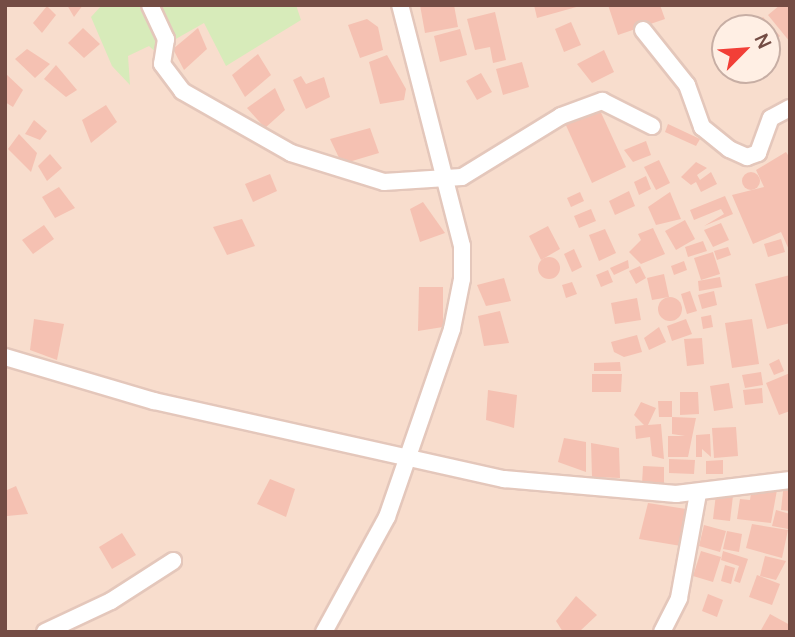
<!DOCTYPE html>
<style>
body{margin:0}
#map{position:relative;width:795px;height:637px;overflow:hidden;background:#feebdc;font-family:Manrope,sans-serif}
div>[style]{position:absolute}
.residential>*{inset:0;background:#f8ddcd}
.green>*{inset:0;background:#d7ebba}
.building>*{inset:0;background:#f5c1b2}
.round{border-radius:50%}
.roads{filter:drop-shadow(2px 0 #e4c7bb) drop-shadow(-2px 0 #e4c7bb) drop-shadow(0 2px #e4c7bb) drop-shadow(0 -2px #e4c7bb)}
.minor>*{height:16px;margin:-8px;padding:0 8px;transform-origin:8px;border-radius:8px;background:#fff}
span{translate:-50% -50%;white-space:nowrap;text-align:center;line-height:1.15;-webkit-text-stroke:7px #ffefe4;paint-order:stroke}
.frame{position:absolute;inset:0;border:7px solid #744c44;pointer-events:none}
.north{position:absolute;left:711px;top:14px;width:70px;height:70px;box-sizing:border-box;background:#ffefe4;border:2px solid #c7aea4;border-radius:50%;rotate:65deg;font-size:19px;font-weight:700;line-height:28px;text-align:center;color:#744c44}
.north::after{content:'';display:block;margin:auto;width:24px;height:32px;background:#f23f37;clip-path:polygon(50% 0,100% 100%,50% 72%,0 100%)}
</style>
<div id="map">
<div class="residential">
<i style="clip-path:polygon(evenodd,5px 5px,790px 5px,790px 632px,5px 632px,5px 5px,725px 28px,767px 28px,767px 70px,725px 70px,725px 28px)"></i>
</div>
<div class="green">
<i style="clip-path:polygon(102px 5px,143px 5px,160px 29px,158px 54px,149px 46px,128px 56px,130px 85px,112px 66px,91px 17px)"></i>
<i style="clip-path:polygon(296px 5px,301px 20px,226px 66px,204px 23px,174px 40px,160px 6px)"></i>
</div>
<div class="building">
<i style="clip-path:polygon(67px 5px,83px 5px,74px 17px)"></i>
<i style="clip-path:polygon(420px 5px,454px 5px,458px 27px,425px 33px)"></i>
<i style="clip-path:polygon(534px 5px,580px 5px,580px 6px,537px 18px)"></i>
<i style="clip-path:polygon(608px 5px,660px 5px,665px 19px,618px 35px)"></i>
<i style="clip-path:polygon(780px 5px,790px 5px,790px 42px,768px 15px)"></i>
<i style="clip-path:polygon(47px 6px,56px 15px,42px 33px,33px 23px)"></i>
<i style="clip-path:polygon(495px 12px,506px 60px,493px 63px,490px 47px,475px 50px,467px 19px)"></i>
<i style="clip-path:polygon(763px 17px,780px 36px,767px 48px,767px 28px,750px 28px)"></i>
<i style="clip-path:polygon(367px 19px,378px 27px,383px 50px,360px 58px,348px 25px)"></i>
<i style="clip-path:polygon(571px 22px,581px 45px,564px 52px,555px 29px)"></i>
<i style="clip-path:polygon(83px 28px,100px 44px,84px 58px,68px 43px)"></i>
<i style="clip-path:polygon(198px 28px,207px 49px,184px 70px,173px 49px)"></i>
<i style="clip-path:polygon(460px 29px,467px 55px,440px 62px,434px 36px)"></i>
<i style="clip-path:polygon(27px 49px,50px 64px,35px 78px,15px 59px)"></i>
<i style="clip-path:polygon(604px 50px,614px 72px,592px 83px,577px 64px)"></i>
<i style="clip-path:polygon(258px 54px,271px 75px,245px 97px,232px 75px)"></i>
<i style="clip-path:polygon(387px 55px,406px 89px,404px 100px,380px 104px,369px 62px)"></i>
<i style="clip-path:polygon(522px 62px,529px 87px,503px 95px,496px 69px)"></i>
<i style="clip-path:polygon(56px 65px,77px 90px,66px 97px,44px 79px)"></i>
<i style="clip-path:polygon(5px 73px,23px 90px,13px 107px,5px 102px)"></i>
<i style="clip-path:polygon(481px 73px,492px 92px,477px 100px,466px 81px)"></i>
<i style="clip-path:polygon(301px 76px,306px 84px,324px 77px,330px 97px,306px 109px,293px 80px)"></i>
<i style="clip-path:polygon(275px 88px,285px 110px,265px 128px,247px 108px)"></i>
<i style="clip-path:polygon(106px 105px,117px 122px,91px 143px,82px 120px)"></i>
<i style="clip-path:polygon(598px 106px,626px 167px,592px 183px,564px 121px)"></i>
<i style="clip-path:polygon(34px 120px,47px 131px,40px 140px,25px 134px)"></i>
<i style="clip-path:polygon(668px 124px,700px 139px,696px 146px,665px 132px)"></i>
<i style="clip-path:polygon(370px 128px,379px 153px,342px 164px,330px 139px)"></i>
<i style="clip-path:polygon(19px 134px,37px 153px,31px 172px,8px 149px)"></i>
<i style="clip-path:polygon(646px 141px,651px 155px,633px 162px,624px 150px)"></i>
<i style="clip-path:polygon(786px 152px,790px 158px,790px 252px,781px 232px,753px 244px,732px 195px,764px 187px,756px 170px)"></i>
<i style="clip-path:polygon(50px 154px,62px 168px,47px 181px,38px 166px)"></i>
<i style="clip-path:polygon(659px 160px,670px 183px,656px 190px,644px 167px)"></i>
<i style="clip-path:polygon(696px 162px,707px 168px,697px 175px,700px 180px,711px 172px,717px 184px,701px 192px,696px 182px,691px 185px,681px 177px)"></i>
<i class="round" style="left:742px;top:172px;width:18px;height:18px"></i>
<i style="clip-path:polygon(270px 174px,277px 191px,253px 202px,245px 184px)"></i>
<i style="clip-path:polygon(646px 176px,651px 189px,639px 195px,634px 182px)"></i>
<i style="clip-path:polygon(59px 187px,75px 208px,55px 218px,42px 197px)"></i>
<i style="clip-path:polygon(629px 191px,635px 206px,615px 215px,609px 201px)"></i>
<i style="clip-path:polygon(580px 192px,584px 201px,571px 207px,567px 198px)"></i>
<i style="clip-path:polygon(670px 192px,681px 219px,656px 225px,648px 207px)"></i>
<i style="clip-path:polygon(725px 196px,733px 214px,704px 226px,724px 214px,721px 209px,694px 220px,690px 210px)"></i>
<i style="clip-path:polygon(423px 202px,445px 233px,420px 242px,410px 209px)"></i>
<i style="clip-path:polygon(591px 209px,596px 221px,579px 228px,574px 216px)"></i>
<i style="clip-path:polygon(242px 219px,255px 246px,227px 255px,213px 227px)"></i>
<i style="clip-path:polygon(685px 220px,695px 239px,676px 250px,665px 231px)"></i>
<i style="clip-path:polygon(721px 223px,729px 240px,713px 247px,704px 230px)"></i>
<i style="clip-path:polygon(44px 225px,54px 239px,33px 254px,22px 240px)"></i>
<i style="clip-path:polygon(548px 226px,560px 249px,541px 260px,529px 236px)"></i>
<i style="clip-path:polygon(653px 228px,665px 254px,641px 264px,629px 252px,641px 240px,638px 234px)"></i>
<i style="clip-path:polygon(605px 229px,616px 253px,599px 261px,589px 235px)"></i>
<i style="clip-path:polygon(781px 239px,785px 252px,768px 257px,764px 244px)"></i>
<i style="clip-path:polygon(703px 241px,707px 251px,688px 257px,685px 247px)"></i>
<i style="clip-path:polygon(728px 247px,731px 255px,717px 260px,714px 251px)"></i>
<i style="clip-path:polygon(574px 249px,582px 267px,572px 272px,564px 254px)"></i>
<i style="clip-path:polygon(713px 252px,720px 274px,701px 280px,694px 258px)"></i>
<i class="round" style="left:538px;top:257px;width:22px;height:22px"></i>
<i style="clip-path:polygon(628px 260px,629px 268px,614px 275px,610px 268px)"></i>
<i style="clip-path:polygon(684px 261px,687px 270px,674px 275px,671px 266px)"></i>
<i style="clip-path:polygon(640px 266px,646px 278px,636px 284px,629px 271px)"></i>
<i style="clip-path:polygon(608px 270px,613px 282px,601px 287px,596px 275px)"></i>
<i style="clip-path:polygon(664px 274px,669px 297px,652px 300px,647px 278px)"></i>
<i style="clip-path:polygon(790px 275px,790px 323px,767px 329px,755px 284px)"></i>
<i style="clip-path:polygon(720px 277px,722px 287px,699px 291px,698px 281px)"></i>
<i style="clip-path:polygon(504px 278px,511px 301px,486px 306px,477px 285px)"></i>
<i style="clip-path:polygon(572px 282px,577px 294px,566px 298px,562px 285px)"></i>
<i style="clip-path:polygon(419px 287px,443px 287px,443px 327px,418px 331px)"></i>
<i style="clip-path:polygon(690px 291px,697px 311px,687px 314px,681px 294px)"></i>
<i style="clip-path:polygon(714px 291px,717px 305px,702px 309px,698px 295px)"></i>
<i class="round" style="left:658px;top:297px;width:24px;height:24px"></i>
<i style="clip-path:polygon(637px 298px,641px 320px,615px 324px,611px 303px)"></i>
<i style="clip-path:polygon(500px 311px,509px 343px,484px 346px,478px 316px)"></i>
<i style="clip-path:polygon(711px 315px,713px 327px,703px 329px,701px 317px)"></i>
<i style="clip-path:polygon(34px 319px,64px 324px,57px 360px,30px 350px)"></i>
<i style="clip-path:polygon(686px 319px,692px 334px,672px 341px,667px 326px)"></i>
<i style="clip-path:polygon(752px 319px,759px 364px,732px 368px,725px 323px)"></i>
<i style="clip-path:polygon(659px 327px,666px 342px,649px 350px,644px 338px)"></i>
<i style="clip-path:polygon(637px 335px,642px 352px,624px 357px,614px 352px,611px 342px)"></i>
<i style="clip-path:polygon(702px 338px,704px 364px,687px 366px,684px 339px)"></i>
<i style="clip-path:polygon(779px 359px,784px 371px,774px 375px,769px 364px)"></i>
<i style="clip-path:polygon(620px 362px,621px 371px,594px 371px,594px 363px)"></i>
<i style="clip-path:polygon(761px 372px,763px 385px,745px 388px,742px 375px)"></i>
<i style="clip-path:polygon(790px 373px,790px 411px,779px 415px,766px 383px)"></i>
<i style="clip-path:polygon(592px 374px,622px 374px,621px 392px,592px 392px)"></i>
<i style="clip-path:polygon(729px 383px,733px 408px,714px 411px,710px 386px)"></i>
<i style="clip-path:polygon(762px 388px,763px 403px,745px 405px,743px 390px)"></i>
<i style="clip-path:polygon(488px 390px,517px 395px,514px 428px,486px 420px)"></i>
<i style="clip-path:polygon(680px 392px,698px 392px,699px 414px,680px 415px)"></i>
<i style="clip-path:polygon(658px 401px,672px 401px,672px 417px,659px 417px)"></i>
<i style="clip-path:polygon(641px 402px,656px 408px,648px 425px,661px 424px,664px 459px,652px 456px,650px 437px,636px 439px,635px 426px,644px 425px,634px 415px)"></i>
<i style="clip-path:polygon(672px 417px,696px 418px,688px 457px,668px 457px,668px 436px,685px 436px,672px 434px)"></i>
<i style="clip-path:polygon(736px 427px,738px 456px,714px 458px,712px 428px)"></i>
<i style="clip-path:polygon(710px 434px,711px 457px,702px 449px,702px 457px,696px 457px,696px 435px)"></i>
<i style="clip-path:polygon(564px 438px,586px 442px,586px 472px,558px 462px)"></i>
<i style="clip-path:polygon(591px 443px,619px 448px,620px 478px,592px 477px)"></i>
<i style="clip-path:polygon(669px 459px,695px 460px,694px 474px,669px 473px)"></i>
<i style="clip-path:polygon(723px 460px,723px 474px,706px 474px,706px 461px)"></i>
<i style="clip-path:polygon(643px 466px,664px 467px,664px 483px,642px 484px)"></i>
<i style="clip-path:polygon(270px 479px,295px 489px,286px 517px,257px 504px)"></i>
<i style="clip-path:polygon(784px 483px,790px 484px,790px 511px,781px 510px)"></i>
<i style="clip-path:polygon(16px 486px,28px 514px,7px 516px,5px 491px)"></i>
<i style="clip-path:polygon(752px 486px,777px 490px,771px 523px,737px 519px,740px 499px,750px 500px)"></i>
<i style="clip-path:polygon(716px 494px,733px 496px,730px 521px,713px 519px)"></i>
<i style="clip-path:polygon(648px 503px,686px 509px,681px 546px,639px 539px)"></i>
<i style="clip-path:polygon(776px 510px,790px 514px,788px 529px,772px 526px)"></i>
<i style="clip-path:polygon(752px 524px,788px 530px,782px 558px,746px 548px)"></i>
<i style="clip-path:polygon(704px 525px,726px 531px,720px 552px,699px 546px)"></i>
<i style="clip-path:polygon(727px 531px,742px 534px,739px 552px,723px 549px)"></i>
<i style="clip-path:polygon(122px 533px,136px 555px,112px 569px,99px 547px)"></i>
<i style="clip-path:polygon(701px 551px,721px 557px,713px 582px,693px 576px)"></i>
<i style="clip-path:polygon(723px 551px,748px 559px,740px 583px,734px 581px,739px 566px,721px 560px)"></i>
<i style="clip-path:polygon(765px 556px,786px 561px,776px 580px,760px 576px)"></i>
<i style="clip-path:polygon(725px 565px,735px 568px,731px 584px,721px 581px)"></i>
<i style="clip-path:polygon(757px 575px,780px 584px,772px 605px,749px 597px)"></i>
<i style="clip-path:polygon(708px 594px,723px 600px,717px 617px,702px 611px)"></i>
<i style="clip-path:polygon(576px 596px,597px 615px,579px 632px,563px 632px,556px 621px)"></i>
<i style="clip-path:polygon(770px 614px,790px 625px,790px 632px,761px 630px)"></i>
</div>
<div class="roads">
<div class="minor">
<i style="left:150px;top:5px;width:38px;rotate:65deg"></i>
<i style="left:166px;top:39px;width:25px;rotate:99deg"></i>
<i style="left:162px;top:64px;width:34px;rotate:53deg"></i>
<i style="left:182px;top:91px;width:125px;rotate:29.6deg"></i>
<i style="left:291px;top:153px;width:97px;rotate:17.3deg"></i>
<i style="left:384px;top:182px;width:78px;rotate:-3.7deg"></i>
<i style="left:462px;top:177px;width:116px;rotate:-31.6deg"></i>
<i style="left:561px;top:116px;width:44px;rotate:-20.1deg"></i>
<i style="left:602px;top:101px;width:56px;rotate:26.6deg"></i>
<i style="left:643px;top:30px;width:70px;rotate:51.3deg"></i>
<i style="left:687px;top:85px;width:45px;rotate:70.3deg"></i>
<i style="left:702px;top:127px;width:35px;rotate:39deg"></i>
<i style="left:729px;top:149px;width:20px;rotate:24deg"></i>
<i style="left:747px;top:157px;width:12px;rotate:-20deg"></i>
<i style="left:758px;top:153px;width:37px;rotate:-70deg"></i>
<i style="left:771px;top:118px;width:21px;rotate:-28deg"></i>
<i style="left:5px;top:357px;width:155px;rotate:16.5deg"></i>
<i style="left:154px;top:401px;width:359px;rotate:12.6deg"></i>
<i style="left:504px;top:479px;width:173px;rotate:5deg"></i>
<i style="left:676px;top:494px;width:115px;rotate:-7deg"></i>
<i style="left:45px;top:632px;width:73px;rotate:-25.2deg"></i>
<i style="left:111px;top:601px;width:74px;rotate:-32.8deg"></i>
<i style="left:324px;top:632px;width:131px;rotate:-61.3deg"></i>
<i style="left:387px;top:517px;width:199px;rotate:-70.9deg"></i>
<i style="left:452px;top:329px;width:51px;rotate:-78.7deg"></i>
<i style="left:462px;top:279px;width:33px;rotate:-90deg"></i>
<i style="left:462px;top:246px;width:249px;rotate:-104.4deg"></i>
<i style="left:662px;top:632px;width:38px;rotate:-63deg"></i>
<i style="left:679px;top:598px;width:107px;rotate:-79.7deg"></i>
</div>
</div>
<div class="frame"></div>
<div class="north">N</div>
</div>
